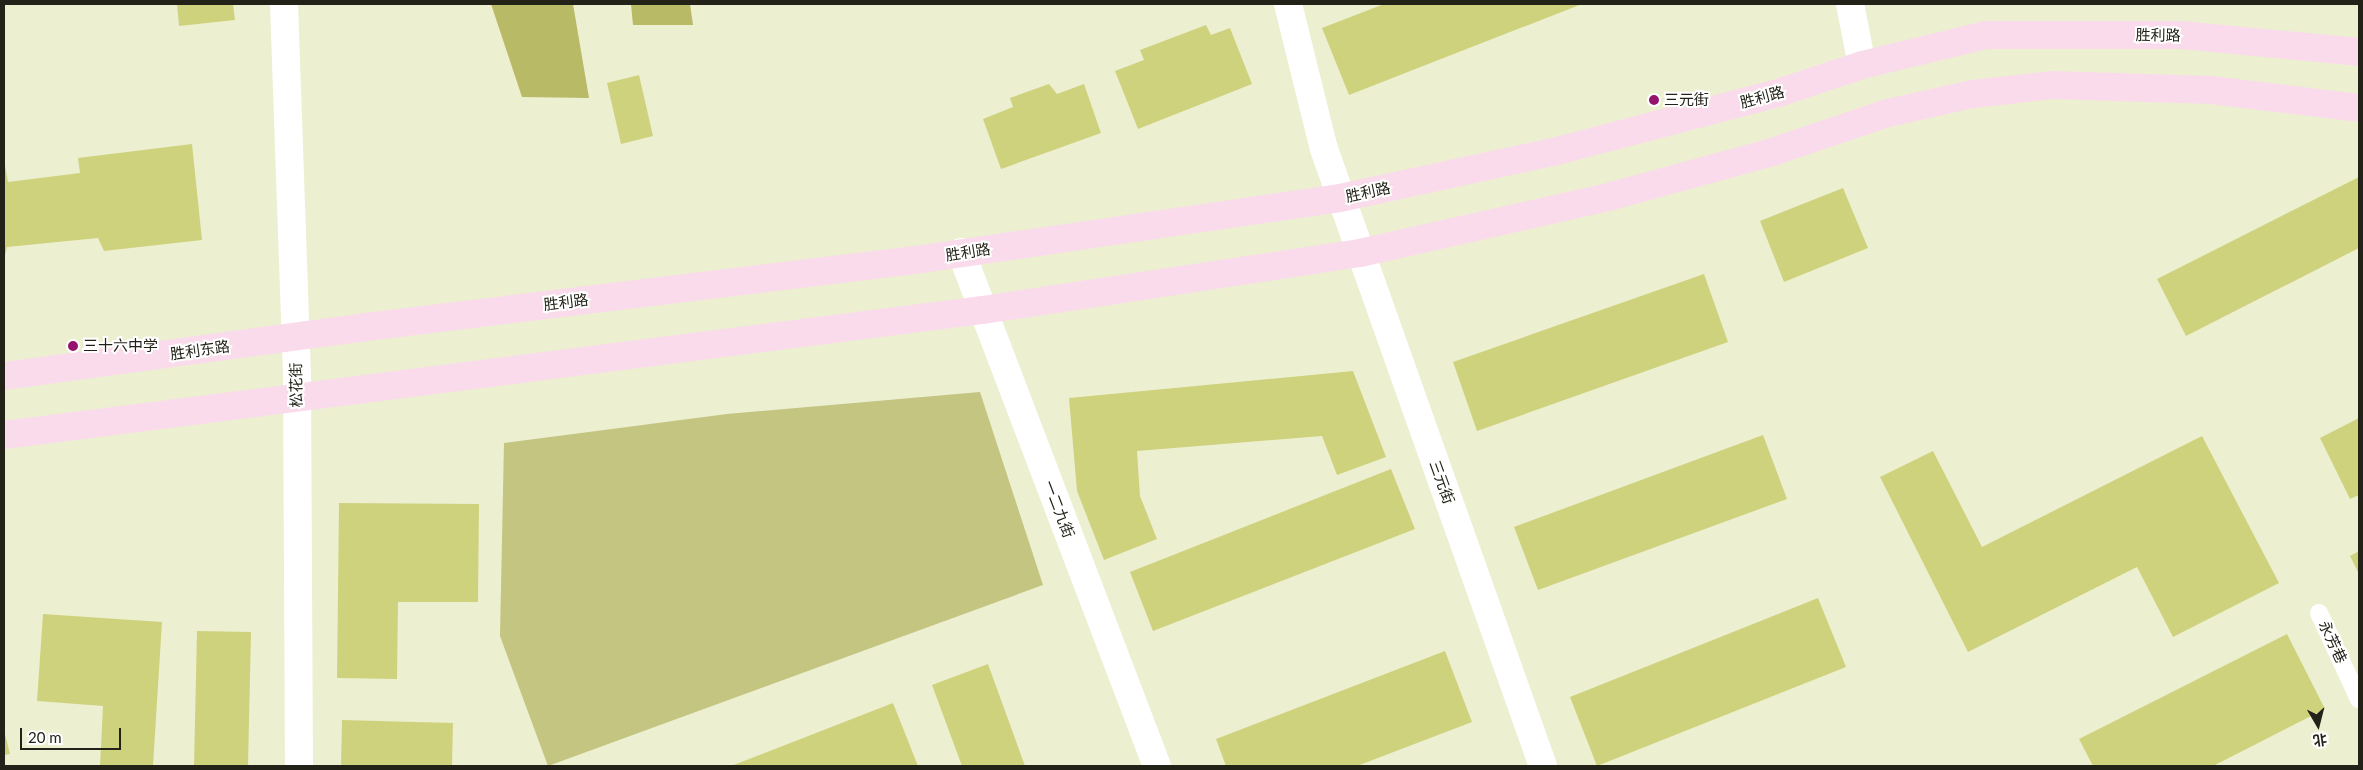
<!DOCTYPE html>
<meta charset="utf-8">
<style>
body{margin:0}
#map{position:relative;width:2363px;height:770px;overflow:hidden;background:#edefd1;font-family:Lato,"Noto Sans SC",sans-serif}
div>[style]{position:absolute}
.green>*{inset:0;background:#c3c581}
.forest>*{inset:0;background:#b8ba66}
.building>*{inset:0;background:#cfd27d}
.service>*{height:18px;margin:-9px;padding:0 9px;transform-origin:9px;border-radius:9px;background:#fff}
.minor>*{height:28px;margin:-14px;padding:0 14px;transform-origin:14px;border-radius:14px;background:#fff}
.primary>*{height:28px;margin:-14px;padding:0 14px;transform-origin:14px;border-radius:14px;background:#fadbec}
.dots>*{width:14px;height:14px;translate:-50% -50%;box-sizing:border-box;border:2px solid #fff;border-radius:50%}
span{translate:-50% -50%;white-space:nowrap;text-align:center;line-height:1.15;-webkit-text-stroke:4px #fff;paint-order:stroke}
.street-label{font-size:15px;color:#222218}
.poi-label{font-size:15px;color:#222218}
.left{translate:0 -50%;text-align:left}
.frame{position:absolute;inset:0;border:5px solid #222218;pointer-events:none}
.north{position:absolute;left:2293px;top:700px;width:50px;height:50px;-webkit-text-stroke:4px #fff;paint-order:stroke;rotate:172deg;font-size:14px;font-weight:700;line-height:20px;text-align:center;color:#222218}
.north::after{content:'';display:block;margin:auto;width:18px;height:22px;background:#222218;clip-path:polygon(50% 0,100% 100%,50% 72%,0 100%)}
.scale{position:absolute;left:20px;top:728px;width:101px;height:22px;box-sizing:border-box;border:2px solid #222218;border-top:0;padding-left:6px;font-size:15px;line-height:18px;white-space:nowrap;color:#222218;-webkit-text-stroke:4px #fff;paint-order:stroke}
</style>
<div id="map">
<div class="green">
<i style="clip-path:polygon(980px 392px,1043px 585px,548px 766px,500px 636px,504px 443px,727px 414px)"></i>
</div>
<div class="forest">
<i style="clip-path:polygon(491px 4px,573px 4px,589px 98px,522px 97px)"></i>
<i style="clip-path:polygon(631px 4px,690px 4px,693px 25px,633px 25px)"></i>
</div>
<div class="building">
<i style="clip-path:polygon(177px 4px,233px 4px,235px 20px,179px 26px)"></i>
<i style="clip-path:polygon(1384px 4px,1582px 4px,1349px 95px,1322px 28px)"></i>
<i style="clip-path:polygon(1206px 25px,1211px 35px,1230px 28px,1252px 84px,1138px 129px,1115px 71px,1144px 60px,1140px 50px)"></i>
<i style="clip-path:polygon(639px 75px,653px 136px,621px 144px,607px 83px)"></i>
<i style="clip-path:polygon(1049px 84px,1057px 94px,1084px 84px,1101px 133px,1001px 169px,983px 119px,1013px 107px,1010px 98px)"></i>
<i style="clip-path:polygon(192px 144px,202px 240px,104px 251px,98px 238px,7px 247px,4px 260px,4px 160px,8px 182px,80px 173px,78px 158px)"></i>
<i style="clip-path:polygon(2359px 177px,2359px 248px,2186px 336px,2157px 279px)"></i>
<i style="clip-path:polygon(1843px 188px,1868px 248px,1784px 282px,1760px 221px)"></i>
<i style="clip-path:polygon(1704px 274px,1728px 342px,1477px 431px,1453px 362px)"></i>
<i style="clip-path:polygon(1353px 371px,1386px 457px,1337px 475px,1322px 436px,1137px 451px,1140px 496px,1157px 539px,1104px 560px,1077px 491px,1069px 398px)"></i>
<i style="clip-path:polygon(2359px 418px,2359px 495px,2350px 499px,2320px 438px)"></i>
<i style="clip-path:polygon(1763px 435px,1787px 499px,1538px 590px,1514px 527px)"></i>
<i style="clip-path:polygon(2202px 436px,2279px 583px,2173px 637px,2137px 567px,1968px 652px,1880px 477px,1933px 451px,1982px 547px)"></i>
<i style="clip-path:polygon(1391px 469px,1415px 529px,1153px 631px,1130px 572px)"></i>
<i style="clip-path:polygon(339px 503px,479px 504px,478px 602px,398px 602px,397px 679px,337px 678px)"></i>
<i style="clip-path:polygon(2359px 551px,2359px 574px,2350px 556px)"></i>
<i style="clip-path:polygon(1818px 598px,1846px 667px,1597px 766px,1570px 697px)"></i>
<i style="clip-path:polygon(43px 614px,162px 622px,153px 766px,100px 766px,103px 706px,37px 701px)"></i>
<i style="clip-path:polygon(197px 631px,251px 632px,248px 766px,194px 766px)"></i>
<i style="clip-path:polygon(2287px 634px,2325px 709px,2213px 766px,2093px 766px,2079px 739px)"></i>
<i style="clip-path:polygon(1445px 651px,1472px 722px,1357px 766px,1226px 766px,1216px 739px)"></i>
<i style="clip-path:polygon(988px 664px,1025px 766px,962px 766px,932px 685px)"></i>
<i style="clip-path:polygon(893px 703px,918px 766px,731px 766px)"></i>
<i style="clip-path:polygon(342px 720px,453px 723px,452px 766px,341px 766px)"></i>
<i style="clip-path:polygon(4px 730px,10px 754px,4px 755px)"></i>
</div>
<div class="service">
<i style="left:2319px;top:613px;width:95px;rotate:65.1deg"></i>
</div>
<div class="minor">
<i style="left:284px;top:4px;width:380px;rotate:88deg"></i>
<i style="left:297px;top:384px;width:382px;rotate:89.7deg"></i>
<i style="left:1288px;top:4px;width:149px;rotate:76.1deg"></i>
<i style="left:1324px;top:149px;width:655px;rotate:70.46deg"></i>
<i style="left:1850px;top:4px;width:62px;rotate:78.9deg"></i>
<i style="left:961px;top:252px;width:550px;rotate:69.13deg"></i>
</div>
<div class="primary">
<i style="left:4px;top:376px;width:365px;rotate:-7.7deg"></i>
<i style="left:366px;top:327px;width:560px;rotate:-6.97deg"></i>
<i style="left:922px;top:259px;width:422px;rotate:-8.3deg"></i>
<i style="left:1340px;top:198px;width:218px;rotate:-12.2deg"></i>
<i style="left:1553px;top:152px;width:236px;rotate:-14.7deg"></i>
<i style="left:1781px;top:92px;width:85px;rotate:-18.4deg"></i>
<i style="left:1862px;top:65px;width:128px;rotate:-13.6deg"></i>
<i style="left:1986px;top:35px;width:196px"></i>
<i style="left:2182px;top:35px;width:178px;rotate:5.5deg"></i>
<i style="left:4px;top:435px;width:987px;rotate:-7.28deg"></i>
<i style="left:983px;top:310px;width:381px;rotate:-8.6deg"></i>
<i style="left:1360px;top:253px;width:254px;rotate:-12.7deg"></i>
<i style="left:1608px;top:197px;width:170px;rotate:-15.3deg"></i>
<i style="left:1772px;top:152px;width:122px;rotate:-18.6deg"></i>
<i style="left:1888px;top:113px;width:86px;rotate:-12.7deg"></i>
<i style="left:1972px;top:94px;width:81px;rotate:-6.4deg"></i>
<i style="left:2052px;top:85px;width:159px;rotate:1.8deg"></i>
<i style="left:2211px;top:90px;width:149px;rotate:6.9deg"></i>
</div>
<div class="dots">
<i style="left:1654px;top:100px;background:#95136c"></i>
<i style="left:73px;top:346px;background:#95136c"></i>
</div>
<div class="street-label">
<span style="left:2158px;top:35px;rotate:1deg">胜利路</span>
<span style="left:1762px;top:97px;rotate:-15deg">胜利路</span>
<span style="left:1368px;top:192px;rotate:-12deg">胜利路</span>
<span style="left:968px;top:252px;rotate:-9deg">胜利路</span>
<span style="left:566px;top:302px;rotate:-7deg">胜利路</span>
<span style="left:200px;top:350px;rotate:-8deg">胜利东路</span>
<span style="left:296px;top:385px;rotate:-91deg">松花街</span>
<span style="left:1442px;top:482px;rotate:70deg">三元街</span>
<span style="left:1059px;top:509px;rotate:69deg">一二九街</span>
<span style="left:2333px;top:642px;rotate:65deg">永芳巷</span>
</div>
<div class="poi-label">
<span class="left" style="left:1664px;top:100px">三元街</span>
<span class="left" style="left:83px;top:346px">三十六中学</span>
</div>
<div class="frame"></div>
<div class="north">北</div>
<div class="scale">20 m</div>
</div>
